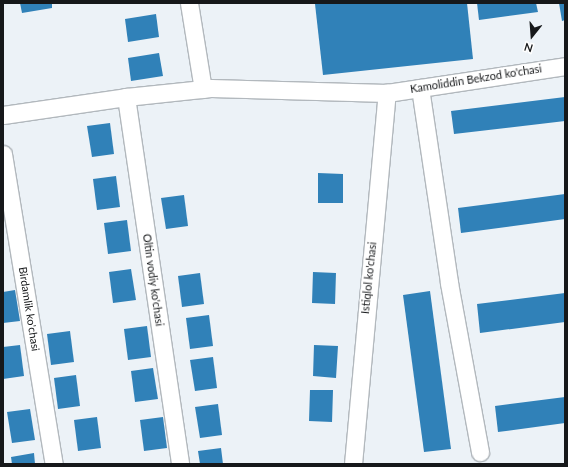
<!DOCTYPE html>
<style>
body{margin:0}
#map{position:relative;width:568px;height:467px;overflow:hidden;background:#ecf2f7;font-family:Lato,sans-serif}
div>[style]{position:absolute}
.building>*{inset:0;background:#3081b8}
.roads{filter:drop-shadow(1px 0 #b2b8bd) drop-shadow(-1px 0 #b2b8bd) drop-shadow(0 1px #b2b8bd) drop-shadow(0 -1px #b2b8bd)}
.minor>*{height:17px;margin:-8.5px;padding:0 8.5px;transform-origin:8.5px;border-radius:8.5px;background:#fff}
span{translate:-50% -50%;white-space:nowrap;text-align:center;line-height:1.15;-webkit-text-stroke:3.5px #fff;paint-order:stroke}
.street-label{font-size:11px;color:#16181a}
.frame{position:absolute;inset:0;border:4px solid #16181a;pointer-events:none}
.north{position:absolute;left:512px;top:16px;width:40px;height:40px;-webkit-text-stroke:3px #fff;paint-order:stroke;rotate:197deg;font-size:11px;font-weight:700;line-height:16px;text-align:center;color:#16181a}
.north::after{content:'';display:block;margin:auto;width:14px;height:18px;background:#16181a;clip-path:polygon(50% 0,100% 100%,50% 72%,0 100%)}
</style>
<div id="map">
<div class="building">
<i style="clip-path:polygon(20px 3px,52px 3px,52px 8px,22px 13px)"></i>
<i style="clip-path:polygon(325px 3px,467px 3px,473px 59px,323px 75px,315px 4px)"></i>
<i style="clip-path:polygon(477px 3px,536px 3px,538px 12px,479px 20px)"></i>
<i style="clip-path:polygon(559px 3px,565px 3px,565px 20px,562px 21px)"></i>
<i style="clip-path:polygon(156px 14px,159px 37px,128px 42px,125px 19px)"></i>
<i style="clip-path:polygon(159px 53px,163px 76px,131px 81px,128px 58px)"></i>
<i style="clip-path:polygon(565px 97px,565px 121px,454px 134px,451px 111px)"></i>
<i style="clip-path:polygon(110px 123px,114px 154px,92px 157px,87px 126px)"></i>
<i style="clip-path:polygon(318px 173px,343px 174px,343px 203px,318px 203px)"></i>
<i style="clip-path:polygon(116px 176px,120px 207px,97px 210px,93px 179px)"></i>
<i style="clip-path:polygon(565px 194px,565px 219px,461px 233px,458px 208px)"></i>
<i style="clip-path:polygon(184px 195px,188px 226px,166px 229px,161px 198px)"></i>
<i style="clip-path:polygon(127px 220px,131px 251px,108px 254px,104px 223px)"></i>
<i style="clip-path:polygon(131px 269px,136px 300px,113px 303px,109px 272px)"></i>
<i style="clip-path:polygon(313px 272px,336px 273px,335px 304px,312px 303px)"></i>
<i style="clip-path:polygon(200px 273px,204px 304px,182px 307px,178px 276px)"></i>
<i style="clip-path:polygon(15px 290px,20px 321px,3px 323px,3px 292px)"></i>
<i style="clip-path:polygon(430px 291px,451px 449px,424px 452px,403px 295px)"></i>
<i style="clip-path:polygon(565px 293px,565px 322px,480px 333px,477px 304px)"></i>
<i style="clip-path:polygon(209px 315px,213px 346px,190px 349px,186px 318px)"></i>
<i style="clip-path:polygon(147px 326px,151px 357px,128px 360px,124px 329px)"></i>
<i style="clip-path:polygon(70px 331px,74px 362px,51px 365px,47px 334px)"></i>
<i style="clip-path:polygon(20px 345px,24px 376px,3px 379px,3px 347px)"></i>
<i style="clip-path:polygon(314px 345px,338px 346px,336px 378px,313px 376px)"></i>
<i style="clip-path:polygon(213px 357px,217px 388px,195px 391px,190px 360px)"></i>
<i style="clip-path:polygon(153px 368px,158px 399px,135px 402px,131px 371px)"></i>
<i style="clip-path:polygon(76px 375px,80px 406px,58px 409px,54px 378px)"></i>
<i style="clip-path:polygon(310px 390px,333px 390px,332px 422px,309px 421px)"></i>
<i style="clip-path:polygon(565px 397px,565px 423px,498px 432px,495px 406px)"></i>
<i style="clip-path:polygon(218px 404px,222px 435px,200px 438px,195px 407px)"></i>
<i style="clip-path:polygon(30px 409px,35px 440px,12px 443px,7px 412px)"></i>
<i style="clip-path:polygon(97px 417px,101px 448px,78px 451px,74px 420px)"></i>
<i style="clip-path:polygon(163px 417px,167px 448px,144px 451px,140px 420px)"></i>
<i style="clip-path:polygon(221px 448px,223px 464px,200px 464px,198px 451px)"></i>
<i style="clip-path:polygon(34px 453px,35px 464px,12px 464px,11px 457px)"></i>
</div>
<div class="roads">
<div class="minor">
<i style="left:189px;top:3px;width:87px;rotate:80.8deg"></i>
<i style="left:420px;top:88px;width:197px;rotate:81.5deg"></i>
<i style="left:449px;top:283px;width:172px;rotate:79.6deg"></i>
<i style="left:126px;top:97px;width:371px;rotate:81.6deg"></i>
<i style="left:3px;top:115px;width:124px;rotate:-8.3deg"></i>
<i style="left:126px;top:97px;width:85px;rotate:-6deg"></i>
<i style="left:211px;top:88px;width:176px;rotate:1.6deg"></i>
<i style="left:387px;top:93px;width:180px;rotate:-8.6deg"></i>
<i style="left:3px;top:154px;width:314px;rotate:80.7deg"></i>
<i style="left:353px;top:464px;width:373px;rotate:-84.8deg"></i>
</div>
</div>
<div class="street-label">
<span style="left:476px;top:79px;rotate:-9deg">Kamoliddin Bekzod ko'chasi</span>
<span style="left:369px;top:278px;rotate:-84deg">Istiqlol ko'chasi</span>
<span style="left:153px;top:280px;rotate:82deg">Oltin vodiy ko'chasi</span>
<span style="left:29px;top:309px;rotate:81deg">Birdamlik ko'chasi</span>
</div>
<div class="frame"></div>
<div class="north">N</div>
</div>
